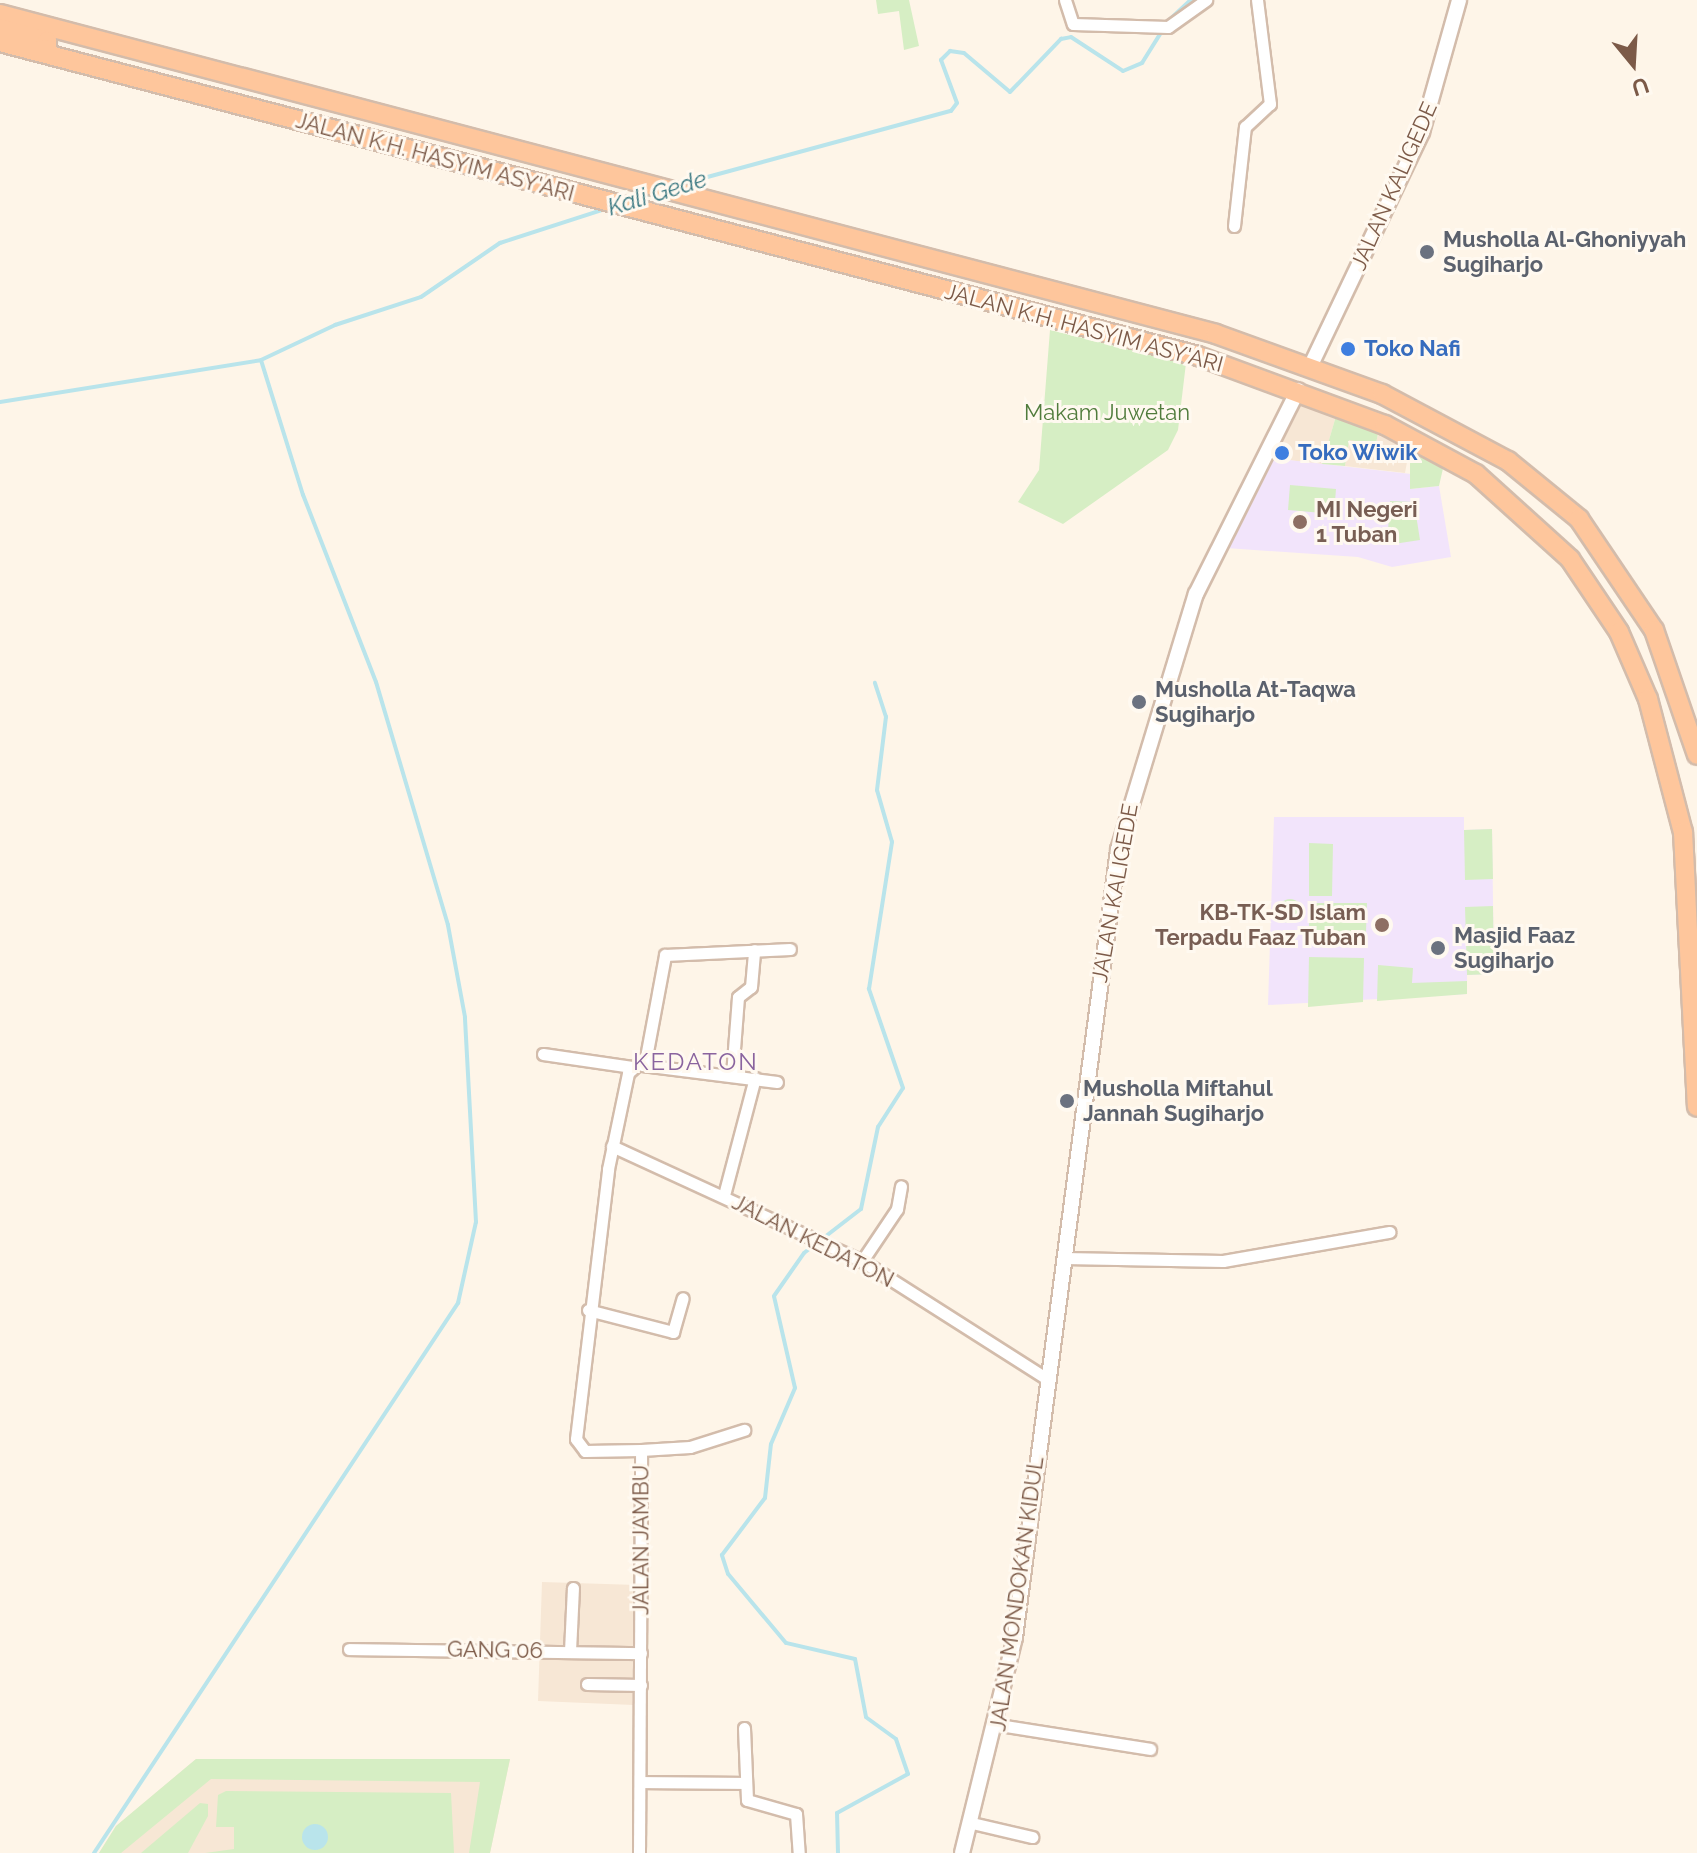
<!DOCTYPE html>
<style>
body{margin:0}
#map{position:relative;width:1697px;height:1853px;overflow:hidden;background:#fef5e8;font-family:Raleway,sans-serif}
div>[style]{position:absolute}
.residential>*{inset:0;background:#f7e7d5}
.education>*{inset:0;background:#f2e4fb}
.green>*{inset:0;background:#d6eec4}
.round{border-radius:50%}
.water>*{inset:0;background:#b9e4eb}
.stream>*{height:4px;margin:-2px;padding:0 2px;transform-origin:2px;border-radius:2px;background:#b9e4eb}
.roads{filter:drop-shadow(2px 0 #d3bcab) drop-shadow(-2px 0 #d3bcab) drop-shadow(0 2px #d3bcab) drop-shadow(0 -2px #d3bcab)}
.minor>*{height:11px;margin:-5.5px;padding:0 5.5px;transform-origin:5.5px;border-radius:5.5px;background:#fff}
.tertiary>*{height:14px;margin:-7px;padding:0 7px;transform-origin:7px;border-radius:7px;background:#fff}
.trunk>*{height:18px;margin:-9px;padding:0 9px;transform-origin:9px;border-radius:9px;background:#fec69c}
.dots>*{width:22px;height:22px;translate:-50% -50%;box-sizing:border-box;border:4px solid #fff9f0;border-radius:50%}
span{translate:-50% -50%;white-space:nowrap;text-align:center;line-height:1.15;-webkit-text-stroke:6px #fff9f0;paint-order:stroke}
.street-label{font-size:22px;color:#7c5a48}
.worship-label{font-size:22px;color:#5b616d;font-weight:700}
.left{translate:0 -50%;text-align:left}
.shop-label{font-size:22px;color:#366cbe;font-weight:700}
.park-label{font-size:22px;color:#507c3c}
.education-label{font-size:22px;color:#785e54;font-weight:700}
.right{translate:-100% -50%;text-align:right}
.water-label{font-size:24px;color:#3a7882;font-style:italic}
.neighbourhood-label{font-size:24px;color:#8a649f;letter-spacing:2px}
.north{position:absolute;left:1593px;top:24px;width:80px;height:80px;-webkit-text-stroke:6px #fff9f0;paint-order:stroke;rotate:162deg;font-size:22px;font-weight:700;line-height:32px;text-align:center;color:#7c5a48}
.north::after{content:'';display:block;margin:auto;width:28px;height:36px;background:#7c5a48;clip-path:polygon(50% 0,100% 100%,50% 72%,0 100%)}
</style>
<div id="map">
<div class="residential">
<i style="clip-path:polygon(1299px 402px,1336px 416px,1322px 464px,1271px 458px)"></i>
<i style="clip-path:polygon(1378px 433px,1410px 446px,1405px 473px,1345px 466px,1349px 439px,1376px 444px)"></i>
<i style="clip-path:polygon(542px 1582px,637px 1585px,634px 1705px,538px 1701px)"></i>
<i style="clip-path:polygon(196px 1759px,510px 1759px,490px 1853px,99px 1853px,116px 1826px)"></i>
</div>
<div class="education">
<i style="clip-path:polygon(1271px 458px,1411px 474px,1410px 489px,1439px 486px,1451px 557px,1392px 567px,1358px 557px,1226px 548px)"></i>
<i style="clip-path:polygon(1274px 817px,1464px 817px,1464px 830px,1492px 829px,1494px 974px,1467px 975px,1467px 994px,1268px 1005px)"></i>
</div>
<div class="green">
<i style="clip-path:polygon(876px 0,909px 0,919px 46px,904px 50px,899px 11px,878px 14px)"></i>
<i style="clip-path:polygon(1050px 330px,1186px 363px,1178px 430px,1168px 450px,1063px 524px,1018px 502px,1039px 470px)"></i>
<i style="clip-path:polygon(1336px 416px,1378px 433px,1376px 444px,1349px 440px,1345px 466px,1322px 464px)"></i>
<i style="clip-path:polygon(1410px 446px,1444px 464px,1439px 486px,1410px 489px)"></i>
<i style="clip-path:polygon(1290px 485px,1336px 489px,1334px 514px,1288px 510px)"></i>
<i style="clip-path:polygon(1390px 501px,1414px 502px,1420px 540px,1387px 545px)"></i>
<i style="clip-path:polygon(1492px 829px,1493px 879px,1465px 880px,1464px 830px)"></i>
<i style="clip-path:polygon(1309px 843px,1333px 844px,1332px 896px,1309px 896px)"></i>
<i class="round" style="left:1278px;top:899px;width:24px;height:24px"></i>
<i style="clip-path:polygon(1309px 903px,1367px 903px,1366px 932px,1309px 931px)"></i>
<i style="clip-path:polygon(1493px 906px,1494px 974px,1467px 975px,1465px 907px)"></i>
<i style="clip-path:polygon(1309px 957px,1364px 958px,1363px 1002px,1308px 1007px)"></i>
<i style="clip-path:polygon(1378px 965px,1413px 968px,1412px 983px,1467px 981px,1467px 994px,1377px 1001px)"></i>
<i style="clip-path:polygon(196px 1759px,510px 1759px,490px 1853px,469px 1853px,480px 1782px,211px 1779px,121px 1853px,99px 1853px,116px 1826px)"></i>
<i style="clip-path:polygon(226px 1791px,451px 1793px,454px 1853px,205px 1853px,234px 1849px,234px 1827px,216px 1827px,218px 1795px)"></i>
<i style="clip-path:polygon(200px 1803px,208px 1804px,208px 1816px,188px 1853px,141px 1853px)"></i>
</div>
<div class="water">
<i class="round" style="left:302px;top:1824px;width:26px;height:26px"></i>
</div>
<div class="stream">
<i style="left:1167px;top:22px;width:33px;rotate:-43deg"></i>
<i style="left:678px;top:185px;width:283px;rotate:-15.2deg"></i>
<i style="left:951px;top:111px;width:10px;rotate:-53deg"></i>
<i style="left:957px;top:103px;width:46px;rotate:-110.4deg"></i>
<i style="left:941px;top:60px;width:13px;rotate:-45deg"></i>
<i style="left:950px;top:51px;width:14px;rotate:8deg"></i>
<i style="left:964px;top:53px;width:60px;rotate:40.3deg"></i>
<i style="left:1010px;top:92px;width:74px;rotate:-46.1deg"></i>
<i style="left:1061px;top:39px;width:10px;rotate:-11deg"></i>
<i style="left:1071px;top:37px;width:62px;rotate:33.2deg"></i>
<i style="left:1123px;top:71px;width:21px;rotate:-23deg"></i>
<i style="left:1142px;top:63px;width:39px;rotate:-58deg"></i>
<i style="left:632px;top:200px;width:23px;rotate:-18deg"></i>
<i style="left:0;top:402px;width:264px;rotate:-9.1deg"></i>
<i style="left:261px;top:360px;width:82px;rotate:-25.3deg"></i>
<i style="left:335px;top:325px;width:90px;rotate:-18deg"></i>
<i style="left:421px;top:297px;width:96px;rotate:-34.4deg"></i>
<i style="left:500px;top:243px;width:110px;rotate:-17.9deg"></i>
<i style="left:94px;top:1853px;width:660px;rotate:-56.5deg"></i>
<i style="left:458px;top:1303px;width:83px;rotate:-77.5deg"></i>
<i style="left:476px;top:1222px;width:205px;rotate:-93.1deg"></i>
<i style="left:465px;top:1017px;width:94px;rotate:-100.5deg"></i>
<i style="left:448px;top:925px;width:253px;rotate:-106.5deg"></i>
<i style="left:376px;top:682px;width:201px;rotate:-111.3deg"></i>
<i style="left:303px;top:495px;width:141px;rotate:-107.3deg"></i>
<i style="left:838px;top:1853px;width:40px;rotate:-91.4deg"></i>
<i style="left:837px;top:1813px;width:81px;rotate:-28.8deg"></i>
<i style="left:908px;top:1774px;width:37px;rotate:-109deg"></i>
<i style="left:896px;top:1739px;width:37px;rotate:-144deg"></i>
<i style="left:866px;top:1717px;width:59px;rotate:-100.7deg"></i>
<i style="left:855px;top:1659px;width:71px;rotate:-166.9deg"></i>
<i style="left:786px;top:1643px;width:90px;rotate:-130deg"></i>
<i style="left:728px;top:1574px;width:20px;rotate:-108deg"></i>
<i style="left:722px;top:1555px;width:71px;rotate:-53deg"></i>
<i style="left:765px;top:1498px;width:54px;rotate:-83.7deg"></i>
<i style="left:771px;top:1444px;width:61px;rotate:-66.8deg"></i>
<i style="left:795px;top:1388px;width:94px;rotate:-102.9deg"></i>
<i style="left:774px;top:1296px;width:52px;rotate:-55.1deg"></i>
<i style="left:804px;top:1253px;width:72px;rotate:-37.7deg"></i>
<i style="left:861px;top:1209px;width:84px;rotate:-78.3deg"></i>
<i style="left:878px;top:1127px;width:46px;rotate:-57.3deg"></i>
<i style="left:903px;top:1088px;width:105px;rotate:-109deg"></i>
<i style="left:869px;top:989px;width:149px;rotate:-81.1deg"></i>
<i style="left:892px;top:842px;width:54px;rotate:-106.1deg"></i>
<i style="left:877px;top:790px;width:74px;rotate:-83deg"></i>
<i style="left:886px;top:717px;width:36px;rotate:-108deg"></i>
</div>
<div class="roads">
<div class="minor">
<i style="left:1065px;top:0;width:25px;rotate:72deg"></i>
<i style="left:1073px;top:24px;width:95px;rotate:1.8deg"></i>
<i style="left:1168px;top:27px;width:47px;rotate:-35.4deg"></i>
<i style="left:1234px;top:226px;width:100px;rotate:-83.7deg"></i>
<i style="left:1245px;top:127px;width:34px;rotate:-43deg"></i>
<i style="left:1270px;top:104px;width:105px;rotate:-97.1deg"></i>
<i style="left:543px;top:1054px;width:90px;rotate:8.3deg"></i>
<i style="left:642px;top:1065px;width:136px;rotate:7.2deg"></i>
<i style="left:732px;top:1075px;width:78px;rotate:-85.6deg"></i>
<i style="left:738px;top:997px;width:16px;rotate:-38deg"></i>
<i style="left:751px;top:987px;width:37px;rotate:-85deg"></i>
<i style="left:612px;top:1146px;width:275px;rotate:24.7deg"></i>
<i style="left:862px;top:1261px;width:218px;rotate:32.5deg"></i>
<i style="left:724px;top:1195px;width:121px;rotate:-75.2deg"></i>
<i style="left:1064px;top:1258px;width:159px;rotate:1.1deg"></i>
<i style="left:1223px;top:1261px;width:169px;rotate:-9.9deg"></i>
<i style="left:862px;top:1261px;width:63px;rotate:-56.1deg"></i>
<i style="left:897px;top:1209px;width:23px;rotate:-80deg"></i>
<i style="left:588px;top:1310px;width:88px;rotate:14.5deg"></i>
<i style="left:673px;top:1332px;width:35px;rotate:-74deg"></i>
<i style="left:641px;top:1450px;width:49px;rotate:-3.5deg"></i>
<i style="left:690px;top:1447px;width:57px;rotate:-17.5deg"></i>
<i style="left:349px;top:1649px;width:292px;rotate:0.8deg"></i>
<i style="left:570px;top:1651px;width:63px;rotate:-87.3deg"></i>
<i style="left:587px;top:1684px;width:54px;rotate:1.1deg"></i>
<i style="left:999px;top:1725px;width:153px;rotate:9deg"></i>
<i style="left:744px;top:1728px;width:72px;rotate:87.6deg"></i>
<i style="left:747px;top:1800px;width:51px;rotate:15.9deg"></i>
<i style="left:796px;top:1814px;width:39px;rotate:86deg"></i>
<i style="left:640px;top:1782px;width:105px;rotate:0.5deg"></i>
<i style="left:972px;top:1823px;width:62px;rotate:13.1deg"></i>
<i style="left:639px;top:1853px;width:403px;rotate:-89.7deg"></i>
<i style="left:641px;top:1450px;width:56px;rotate:179deg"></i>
<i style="left:585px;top:1451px;width:15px;rotate:-127deg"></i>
<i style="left:576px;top:1439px;width:272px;rotate:-83.2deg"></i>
<i style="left:608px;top:1169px;width:98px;rotate:-78.2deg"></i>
<i style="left:628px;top:1073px;width:24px;rotate:-42deg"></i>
<i style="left:646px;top:1057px;width:104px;rotate:-79.4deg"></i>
<i style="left:665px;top:955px;width:125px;rotate:-2.7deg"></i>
</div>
<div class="tertiary">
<i style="left:1311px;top:365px;width:258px;rotate:-64.5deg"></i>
<i style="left:1422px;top:132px;width:137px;rotate:-74.3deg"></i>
<i style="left:962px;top:1853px;width:222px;rotate:-76.2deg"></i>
<i style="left:1015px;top:1637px;width:794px;rotate:-82.54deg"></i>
<i style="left:1118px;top:850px;width:268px;rotate:-73.1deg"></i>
<i style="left:1196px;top:594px;width:228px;rotate:-63.4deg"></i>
</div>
<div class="trunk">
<i style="left:0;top:14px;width:1257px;rotate:14.74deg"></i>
<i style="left:1216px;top:334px;width:177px;rotate:19.9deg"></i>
<i style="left:1382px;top:394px;width:143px;rotate:28deg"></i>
<i style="left:1508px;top:461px;width:92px;rotate:39.2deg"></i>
<i style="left:1579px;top:519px;width:134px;rotate:56deg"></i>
<i style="left:1654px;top:630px;width:132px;rotate:71deg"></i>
<i style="left:0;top:28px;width:49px;rotate:15.5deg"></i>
<i style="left:47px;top:41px;width:8px;rotate:90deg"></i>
<i style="left:47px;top:49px;width:10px;rotate:169deg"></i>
<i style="left:0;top:42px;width:1238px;rotate:14.69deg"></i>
<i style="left:1198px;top:356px;width:199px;rotate:20.3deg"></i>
<i style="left:1385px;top:425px;width:103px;rotate:28.3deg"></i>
<i style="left:1476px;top:474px;width:127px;rotate:42.1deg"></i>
<i style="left:1570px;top:559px;width:88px;rotate:56.1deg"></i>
<i style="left:1619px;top:632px;width:73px;rotate:66.6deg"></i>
<i style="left:1648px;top:699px;width:138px;rotate:75.3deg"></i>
<i style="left:1683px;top:832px;width:275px;rotate:87.1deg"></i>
</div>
</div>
<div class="dots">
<i style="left:1427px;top:252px;background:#6b7280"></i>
<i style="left:1348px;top:349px;background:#3f7fe0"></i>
<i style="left:1282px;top:453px;background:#3f7fe0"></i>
<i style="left:1300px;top:522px;background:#8d6e63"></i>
<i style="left:1139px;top:702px;background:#6b7280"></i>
<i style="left:1382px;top:925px;background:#8d6e63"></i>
<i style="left:1438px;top:948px;background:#6b7280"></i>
<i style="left:1067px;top:1101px;background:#6b7280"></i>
</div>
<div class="street-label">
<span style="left:435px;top:157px;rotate:15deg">JALAN K.H. HASYIM ASY'ARI</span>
<span style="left:1394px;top:186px;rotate:-66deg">JALAN KALIGEDE</span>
<span style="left:1084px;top:328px;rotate:15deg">JALAN K.H. HASYIM ASY'ARI</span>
<span style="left:1115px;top:893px;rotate:-80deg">JALAN KALIGEDE</span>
<span style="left:813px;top:1241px;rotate:27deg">JALAN KEDATON</span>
<span style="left:641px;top:1540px;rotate:-90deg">JALAN JAMBU</span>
<span style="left:1017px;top:1594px;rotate:-82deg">JALAN MONDOKAN KIDUL</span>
<span style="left:495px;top:1650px;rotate:1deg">GANG 06</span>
</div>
<div class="worship-label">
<span class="left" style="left:1443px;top:252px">Musholla Al-Ghoniyyah<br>Sugiharjo</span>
<span class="left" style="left:1155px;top:702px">Musholla At-Taqwa<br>Sugiharjo</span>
<span class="left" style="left:1454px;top:948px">Masjid Faaz<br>Sugiharjo</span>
<span class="left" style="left:1083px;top:1101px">Musholla Miftahul<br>Jannah Sugiharjo</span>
</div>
<div class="shop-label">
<span class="left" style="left:1364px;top:349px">Toko Nafi</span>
<span class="left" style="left:1298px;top:453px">Toko Wiwik</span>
</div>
<div class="park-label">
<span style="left:1107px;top:413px">Makam Juwetan</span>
</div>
<div class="education-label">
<span class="left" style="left:1316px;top:522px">MI Negeri<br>1 Tuban</span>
<span class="right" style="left:1366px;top:925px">KB-TK-SD Islam<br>Terpadu Faaz Tuban</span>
</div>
<div class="water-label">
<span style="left:657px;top:193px;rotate:-17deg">Kali Gede</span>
</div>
<div class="neighbourhood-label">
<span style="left:696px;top:1062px">KEDATON</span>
</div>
<div class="north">U</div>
</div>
